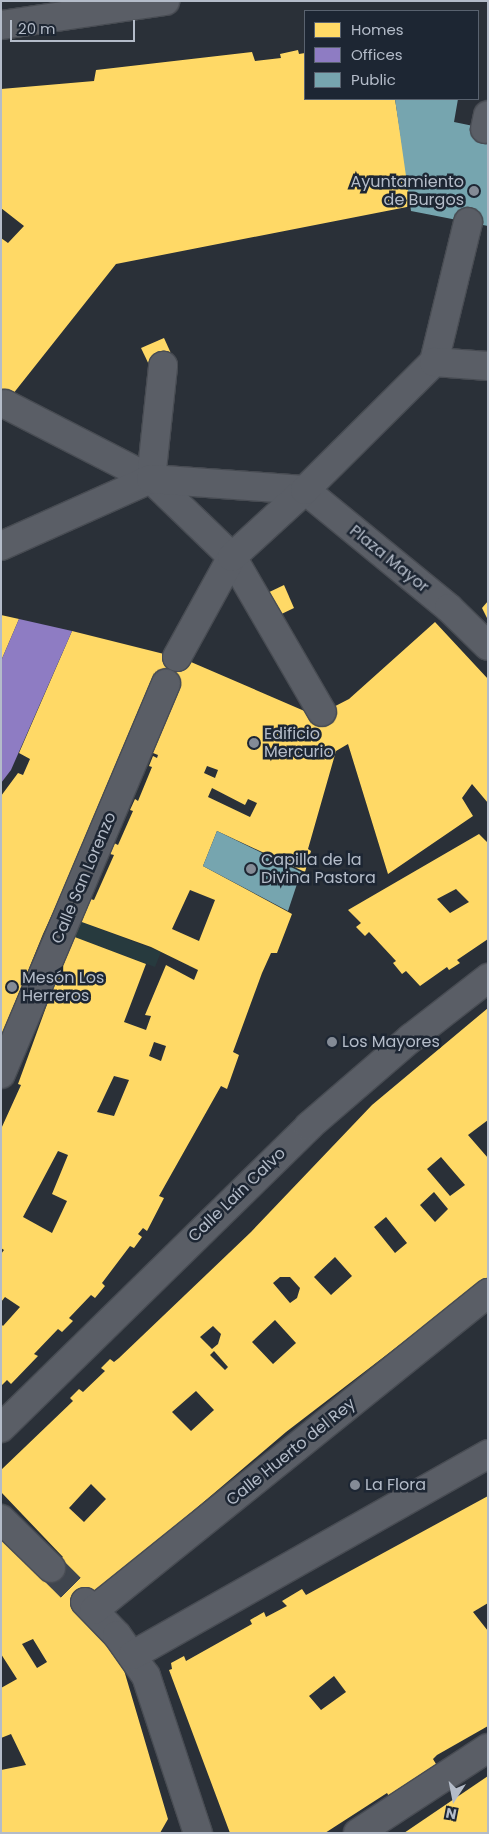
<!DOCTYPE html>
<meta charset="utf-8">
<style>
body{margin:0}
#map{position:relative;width:489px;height:1834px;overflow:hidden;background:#2a3038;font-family:Poppins,sans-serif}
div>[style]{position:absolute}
.green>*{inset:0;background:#273a3e}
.homes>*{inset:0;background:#ffd966}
.offices>*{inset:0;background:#8e7cc3}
.public>*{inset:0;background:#76a5af}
.street-tunnel>*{height:28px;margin-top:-14px;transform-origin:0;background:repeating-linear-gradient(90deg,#3f454e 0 28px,transparent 0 42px)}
.roads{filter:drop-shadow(1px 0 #484c53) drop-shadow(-1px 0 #484c53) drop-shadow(0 1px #484c53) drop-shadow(0 -1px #484c53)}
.street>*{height:28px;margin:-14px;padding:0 14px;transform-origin:14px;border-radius:14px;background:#5a5e66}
.dots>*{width:14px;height:14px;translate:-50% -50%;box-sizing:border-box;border:2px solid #1d2633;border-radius:50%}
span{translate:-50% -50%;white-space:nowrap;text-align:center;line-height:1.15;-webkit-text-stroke:5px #1d2633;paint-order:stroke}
.poi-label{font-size:16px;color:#b4bcc9}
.right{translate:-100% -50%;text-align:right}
.left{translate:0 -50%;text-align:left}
.street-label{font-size:16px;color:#b4bcc9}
.frame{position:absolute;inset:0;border:2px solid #b4bcc9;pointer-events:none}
.legend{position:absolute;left:304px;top:10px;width:175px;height:90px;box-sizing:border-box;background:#1d2633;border:1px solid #59626f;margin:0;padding:6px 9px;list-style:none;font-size:15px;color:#b4bcc9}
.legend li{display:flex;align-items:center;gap:10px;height:25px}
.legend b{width:25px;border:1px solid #59626f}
.north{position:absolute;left:429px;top:1774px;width:50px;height:50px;-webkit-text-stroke:4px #1d2633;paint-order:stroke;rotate:191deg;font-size:14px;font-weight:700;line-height:20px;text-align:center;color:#b4bcc9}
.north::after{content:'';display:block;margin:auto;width:18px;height:22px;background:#b4bcc9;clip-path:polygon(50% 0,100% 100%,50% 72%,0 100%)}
.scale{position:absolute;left:10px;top:20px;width:125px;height:22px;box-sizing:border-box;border:2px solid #b4bcc9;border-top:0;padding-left:6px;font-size:15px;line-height:18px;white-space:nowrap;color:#b4bcc9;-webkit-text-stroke:4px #1d2633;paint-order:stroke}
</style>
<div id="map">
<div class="green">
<i style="clip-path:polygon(79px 921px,161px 952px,155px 967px,72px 936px)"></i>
</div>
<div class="homes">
<i style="clip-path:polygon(298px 50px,299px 54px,305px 53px,305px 99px,395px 99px,412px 206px,116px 264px,1px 409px,1px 238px,8px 243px,24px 226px,1px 208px,1px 89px,94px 81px,96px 70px,252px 52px,255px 61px,281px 58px,280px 54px)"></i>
<i style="clip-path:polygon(164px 338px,174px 360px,152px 371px,141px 348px)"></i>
<i style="clip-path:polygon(284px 585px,294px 608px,271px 619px,261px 596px)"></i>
<i style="clip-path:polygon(488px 601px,488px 620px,482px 608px)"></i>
<i style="clip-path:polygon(1px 615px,19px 619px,1px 661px)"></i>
<i style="clip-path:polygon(evenodd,435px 622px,488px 679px,488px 803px,472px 784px,462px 798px,473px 816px,388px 874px,348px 744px,336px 751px,308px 849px,311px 851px,305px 872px,217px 831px,203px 866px,292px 914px,277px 953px,271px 953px,262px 973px,233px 1052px,239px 1055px,227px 1089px,221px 1086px,159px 1196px,164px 1198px,147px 1231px,143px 1228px,138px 1234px,142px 1237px,134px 1248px,130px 1246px,102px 1283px,105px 1286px,95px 1298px,91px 1295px,69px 1318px,73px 1321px,62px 1332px,58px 1329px,34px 1354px,38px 1356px,11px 1384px,7px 1380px,1px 1386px,1px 1324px,3px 1326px,20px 1307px,5px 1297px,1px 1302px,1px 1254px,4px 1250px,1px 1248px,1px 1129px,21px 1085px,18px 1084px,72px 936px,146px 964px,124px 1022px,146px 1030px,151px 1016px,145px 1015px,166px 965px,194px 980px,198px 970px,151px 947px,79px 921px,87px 898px,94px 900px,114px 855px,110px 854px,114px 843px,118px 845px,133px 811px,130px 810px,135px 799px,138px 801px,152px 767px,149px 766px,153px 756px,157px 758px,158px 755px,148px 751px,101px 809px,43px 934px,1px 1037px,1px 796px,18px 773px,23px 775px,30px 759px,19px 753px,72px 631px,184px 659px,316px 716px,349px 699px,435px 622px,207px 766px,218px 770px,215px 778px,204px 773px,207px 766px,435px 622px,212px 788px,245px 805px,248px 799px,257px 803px,250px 817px,208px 797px,212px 788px,435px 622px,190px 890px,215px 900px,199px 941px,172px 929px,190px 890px,435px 622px,154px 1042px,166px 1046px,161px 1061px,149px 1056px,154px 1042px,435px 622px,114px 1076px,129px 1080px,114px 1116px,97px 1112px,114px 1076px,435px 622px,58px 1151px,68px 1155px,52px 1194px,67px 1201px,52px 1233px,23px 1217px,58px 1151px)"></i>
<i style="clip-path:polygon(evenodd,479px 834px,488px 843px,488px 939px,457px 960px,460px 963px,449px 970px,447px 967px,420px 986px,406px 971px,402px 974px,393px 963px,396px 961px,369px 932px,365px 936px,356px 927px,361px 923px,348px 910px,479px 834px,456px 889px,469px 902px,450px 913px,437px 899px,456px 889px)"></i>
<i style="clip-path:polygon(evenodd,488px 1008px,488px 1120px,468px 1135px,488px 1158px,488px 1277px,286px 1432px,74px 1612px,95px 1633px,99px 1630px,111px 1640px,106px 1644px,121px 1660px,168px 1819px,160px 1833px,1px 1833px,1px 1770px,26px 1765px,11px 1734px,1px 1738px,1px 1688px,17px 1679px,1px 1654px,1px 1539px,40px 1576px,63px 1557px,1px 1492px,1px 1470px,73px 1401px,70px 1398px,79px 1389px,83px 1392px,105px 1371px,101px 1368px,110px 1359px,114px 1362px,119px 1358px,251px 1232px,372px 1105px,488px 1008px,441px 1157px,465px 1185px,450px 1196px,427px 1169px,441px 1157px,488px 1008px,434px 1192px,448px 1209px,435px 1222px,420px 1205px,434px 1192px,488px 1008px,386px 1217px,407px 1243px,395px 1253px,374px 1227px,386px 1217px,488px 1008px,335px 1257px,352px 1276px,331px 1295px,314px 1277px,335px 1257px,488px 1008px,280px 1277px,290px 1277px,300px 1288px,297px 1298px,290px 1303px,273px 1283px,280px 1277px,488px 1008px,275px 1320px,296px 1343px,273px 1364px,252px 1342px,275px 1320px,488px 1008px,213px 1326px,221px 1334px,218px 1344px,212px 1349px,200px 1337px,213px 1326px,488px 1008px,214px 1351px,228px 1367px,225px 1370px,210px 1355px,214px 1351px,488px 1008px,196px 1391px,214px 1410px,191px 1431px,172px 1412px,196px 1391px,488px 1008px,91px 1484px,106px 1499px,84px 1522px,69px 1508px,91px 1484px,488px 1008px,33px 1639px,47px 1662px,37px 1668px,22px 1644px,33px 1639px)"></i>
<i style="clip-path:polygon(evenodd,488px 1496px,488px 1603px,473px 1612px,488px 1631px,488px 1726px,437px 1755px,433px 1759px,436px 1764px,390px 1798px,387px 1793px,325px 1833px,230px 1833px,169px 1670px,172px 1669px,171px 1663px,184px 1656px,186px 1661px,252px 1624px,250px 1620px,264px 1612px,266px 1617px,287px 1606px,282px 1601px,302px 1589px,306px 1595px,488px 1496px,334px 1676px,346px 1692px,321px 1710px,309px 1696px,334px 1676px)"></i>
<i style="clip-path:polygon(488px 1776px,488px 1833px,404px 1833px)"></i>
</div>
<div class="offices">
<i style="clip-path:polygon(19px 619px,72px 631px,11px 770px,1px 783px,1px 661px)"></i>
</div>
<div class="public">
<i style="clip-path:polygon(395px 99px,458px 99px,454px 122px,488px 129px,488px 226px,411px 211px)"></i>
<i style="clip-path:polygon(217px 831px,301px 872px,288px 911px,203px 866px)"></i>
</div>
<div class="street-tunnel">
<i style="left:51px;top:1568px;width:48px;rotate:45deg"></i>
</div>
<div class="roads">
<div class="street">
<i style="left:1px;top:25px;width:166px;rotate:-8.3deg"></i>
<i style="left:485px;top:129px;width:14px;rotate:-78deg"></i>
<i style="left:434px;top:362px;width:144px;rotate:-76.3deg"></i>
<i style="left:5px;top:404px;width:164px;rotate:27.2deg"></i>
<i style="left:151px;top:479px;width:112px;rotate:43.9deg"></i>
<i style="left:232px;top:557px;width:179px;rotate:59.9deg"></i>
<i style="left:151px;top:479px;width:114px;rotate:-83.9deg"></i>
<i style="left:1px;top:546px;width:164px;rotate:-24.1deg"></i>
<i style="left:151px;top:479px;width:154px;rotate:4.1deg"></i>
<i style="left:305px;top:490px;width:186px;rotate:39.3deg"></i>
<i style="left:449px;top:608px;width:54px;rotate:44.3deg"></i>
<i style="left:177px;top:657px;width:114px;rotate:-61.2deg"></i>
<i style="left:232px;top:557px;width:99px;rotate:-42.5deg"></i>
<i style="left:305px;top:490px;width:182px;rotate:-44.8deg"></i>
<i style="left:434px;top:362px;width:54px;rotate:4.2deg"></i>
<i style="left:1px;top:1074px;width:424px;rotate:-67.1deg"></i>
<i style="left:1px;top:1428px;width:431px;rotate:-44.4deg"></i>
<i style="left:309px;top:1126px;width:135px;rotate:-40.8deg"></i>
<i style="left:411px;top:1038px;width:98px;rotate:-37.9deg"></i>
<i style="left:1px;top:1519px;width:70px;rotate:44.4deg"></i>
<i style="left:85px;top:1602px;width:46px;rotate:45.9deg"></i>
<i style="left:117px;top:1635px;width:50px;rotate:54.7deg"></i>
<i style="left:146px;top:1676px;width:165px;rotate:71.7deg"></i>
<i style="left:94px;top:1610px;width:506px;rotate:-38.82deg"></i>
<i style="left:133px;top:1655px;width:408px;rotate:-29.5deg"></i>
<i style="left:358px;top:1833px;width:155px;rotate:-33.2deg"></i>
</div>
</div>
<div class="dots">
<i style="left:474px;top:191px;background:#848b96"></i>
<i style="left:254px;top:743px;background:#848b96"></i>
<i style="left:251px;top:869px;background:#848b96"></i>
<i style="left:12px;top:987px;background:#848b96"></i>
<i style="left:332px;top:1042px;background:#848b96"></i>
<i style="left:355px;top:1485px;background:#848b96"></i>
</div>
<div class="poi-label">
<span class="right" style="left:464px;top:191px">Ayuntamiento<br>de Burgos</span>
<span class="left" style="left:264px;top:743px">Edificio<br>Mercurio</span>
<span class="left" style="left:261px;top:869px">Capilla de la<br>Divina Pastora</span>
<span class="left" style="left:22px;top:987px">Mesón Los<br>Herreros</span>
<span class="left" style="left:342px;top:1042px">Los Mayores</span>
<span class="left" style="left:365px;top:1485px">La Flora</span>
</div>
<div class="street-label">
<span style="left:389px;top:559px;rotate:39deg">Plaza Mayor</span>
<span style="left:84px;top:878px;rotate:-67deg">Calle San Lorenzo</span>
<span style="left:237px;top:1195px;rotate:-44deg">Calle Laín Calvo</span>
<span style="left:291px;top:1452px;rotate:-39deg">Calle Huerto del Rey</span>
</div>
<div class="frame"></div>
<ul class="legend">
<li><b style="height:14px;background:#ffd966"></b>Homes</li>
<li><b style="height:14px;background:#8e7cc3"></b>Offices</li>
<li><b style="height:14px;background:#76a5af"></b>Public</li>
</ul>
<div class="north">N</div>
<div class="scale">20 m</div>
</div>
